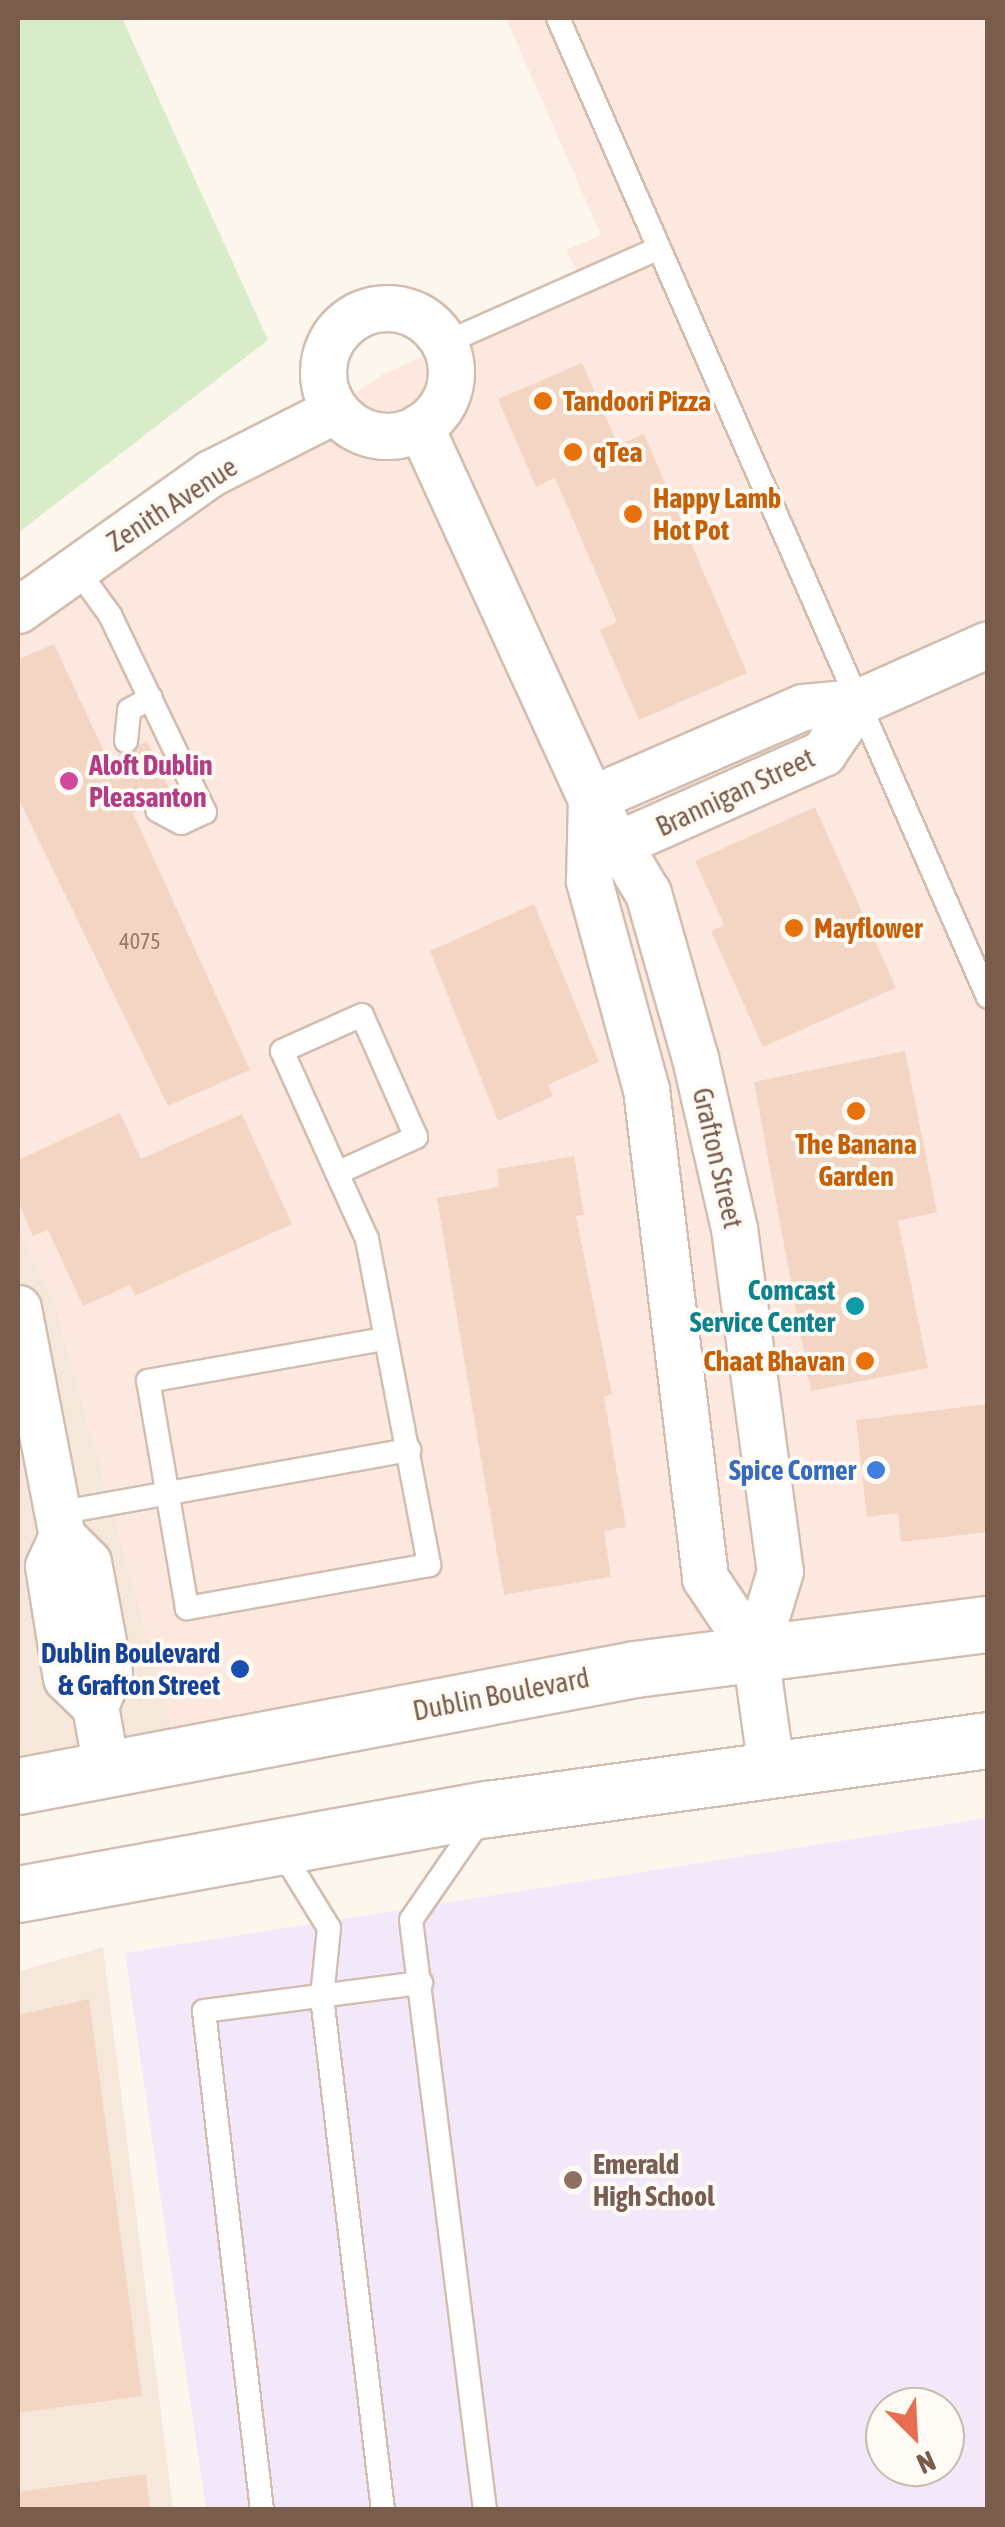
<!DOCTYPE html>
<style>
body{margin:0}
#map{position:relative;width:1005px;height:2527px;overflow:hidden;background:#fdf6ec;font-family:"Asap Condensed",sans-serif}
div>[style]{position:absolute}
.residential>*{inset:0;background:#f5e8da}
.commercial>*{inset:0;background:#fde8e0}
.education>*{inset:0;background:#f3e8fa}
.green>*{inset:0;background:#d8ecc9}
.building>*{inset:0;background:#f3d5c3}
.roads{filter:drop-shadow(2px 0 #d1beb0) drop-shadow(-2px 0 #d1beb0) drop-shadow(0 2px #d1beb0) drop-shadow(0 -2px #d1beb0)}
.service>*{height:22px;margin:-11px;padding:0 11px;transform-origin:11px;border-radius:11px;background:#fff}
.minor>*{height:45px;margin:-22.5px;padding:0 22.5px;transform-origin:22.5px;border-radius:22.5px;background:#fff}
.minor>.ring{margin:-22.5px;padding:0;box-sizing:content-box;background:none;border:45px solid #fff;border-radius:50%}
.secondary>*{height:55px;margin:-27.5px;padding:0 27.5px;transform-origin:27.5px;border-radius:27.5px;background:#fff}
.dots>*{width:28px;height:28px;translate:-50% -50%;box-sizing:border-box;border:5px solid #fffaf3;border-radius:50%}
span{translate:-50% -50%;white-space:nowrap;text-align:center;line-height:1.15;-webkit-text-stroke:8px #fffaf3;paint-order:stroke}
.number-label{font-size:22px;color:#987a6a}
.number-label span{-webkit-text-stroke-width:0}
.food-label{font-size:28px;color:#c56008;font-weight:700}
.left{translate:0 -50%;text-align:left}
.right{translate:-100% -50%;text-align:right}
.street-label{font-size:28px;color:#7a5c4d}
.hotel-label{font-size:28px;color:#b23c85;font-weight:700}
.culture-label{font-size:28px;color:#0d838f;font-weight:700}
.shop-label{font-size:28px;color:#366cbe;font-weight:700}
.transit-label{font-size:28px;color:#164399;font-weight:700}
.education-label{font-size:28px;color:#785e54;font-weight:700}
.frame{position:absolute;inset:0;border:20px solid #7a5c4d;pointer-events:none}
.north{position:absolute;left:865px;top:2387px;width:100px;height:100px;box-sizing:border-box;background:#fffaf3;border:2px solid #cabbb1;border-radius:50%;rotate:156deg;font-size:28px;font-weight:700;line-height:40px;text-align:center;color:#7a5c4d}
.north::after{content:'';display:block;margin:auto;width:35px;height:45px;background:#e76f51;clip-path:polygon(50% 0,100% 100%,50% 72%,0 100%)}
</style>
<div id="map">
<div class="residential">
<i style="clip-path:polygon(18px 1227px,54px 1301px,174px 1732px,18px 1762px)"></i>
<i style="clip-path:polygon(103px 1947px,173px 2509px,18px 2510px,18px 1972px)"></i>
</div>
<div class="commercial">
<i style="clip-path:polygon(506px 18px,987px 18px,987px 1604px,174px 1732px,54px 1301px,18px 1227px,18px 617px,385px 373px,584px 287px,566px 250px,601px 235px)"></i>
</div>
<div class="education">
<i style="clip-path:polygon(evenodd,987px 1818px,987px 2509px,206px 2509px,125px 1953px,987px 1818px,885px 2407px,945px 2407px,945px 2467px,885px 2467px,885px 2407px)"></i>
</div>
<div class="green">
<i style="clip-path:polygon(18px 18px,122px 18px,268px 340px,18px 533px)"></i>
</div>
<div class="building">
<i style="clip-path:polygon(582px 363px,618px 445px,644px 434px,747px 673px,639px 720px,600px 630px,617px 622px,555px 478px,536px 487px,498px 399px)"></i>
<i style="clip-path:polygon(54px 644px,108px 760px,147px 741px,172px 795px,133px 813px,250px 1070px,168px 1106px,18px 798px,18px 659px)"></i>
<i style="clip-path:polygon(815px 807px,896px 988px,763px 1047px,711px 931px,724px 925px,695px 861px)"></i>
<i style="clip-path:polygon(534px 904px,599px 1062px,548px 1085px,553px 1096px,498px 1121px,430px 951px)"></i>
<i style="clip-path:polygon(905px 1051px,937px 1212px,898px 1221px,928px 1368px,811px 1391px,754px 1082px)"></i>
<i style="clip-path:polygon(120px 1113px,141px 1159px,242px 1114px,292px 1224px,135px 1296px,130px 1285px,83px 1306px,48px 1230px,33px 1236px,18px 1201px,18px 1160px)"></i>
<i style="clip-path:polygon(574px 1156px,584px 1215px,576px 1216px,612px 1395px,604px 1396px,626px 1527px,604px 1531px,611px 1577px,504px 1595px,437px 1198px,499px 1187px,497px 1169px)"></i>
<i style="clip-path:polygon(988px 1404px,988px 1532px,901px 1542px,898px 1513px,867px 1517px,856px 1420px)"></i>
<i style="clip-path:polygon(89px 1999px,142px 2396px,18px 2413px,18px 2015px)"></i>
<i style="clip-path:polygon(146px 2474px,150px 2510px,18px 2510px,18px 2492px)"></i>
</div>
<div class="roads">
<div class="service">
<i style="left:558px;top:18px;width:1069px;rotate:66.29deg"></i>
<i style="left:445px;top:343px;width:234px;rotate:-23.9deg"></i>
<i style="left:76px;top:568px;width:58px;rotate:54.1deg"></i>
<i style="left:110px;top:615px;width:219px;rotate:64.3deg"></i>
<i style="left:205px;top:812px;width:26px;rotate:155deg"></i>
<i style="left:181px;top:823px;width:27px;rotate:-152deg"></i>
<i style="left:126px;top:741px;width:31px;rotate:-84deg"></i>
<i style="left:129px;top:710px;width:25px;rotate:-29deg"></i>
<i style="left:337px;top:1173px;width:87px;rotate:-24.5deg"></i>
<i style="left:416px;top:1137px;width:133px;rotate:-113.9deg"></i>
<i style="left:362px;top:1015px;width:88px;rotate:155.8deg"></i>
<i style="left:282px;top:1051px;width:134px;rotate:65.7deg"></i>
<i style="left:337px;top:1173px;width:72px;rotate:65.6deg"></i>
<i style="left:367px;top:1239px;width:332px;rotate:79.2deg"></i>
<i style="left:429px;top:1565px;width:246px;rotate:169.9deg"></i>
<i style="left:187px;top:1608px;width:230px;rotate:-99.7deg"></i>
<i style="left:148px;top:1381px;width:240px;rotate:-10.1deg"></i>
<i style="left:58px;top:1513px;width:357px;rotate:-10.2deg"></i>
<i style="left:480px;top:1820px;width:121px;rotate:124.6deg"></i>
<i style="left:411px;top:1920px;width:595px;rotate:82.85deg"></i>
<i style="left:279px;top:1847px;width:95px;rotate:58.3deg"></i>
<i style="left:329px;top:1928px;width:69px;rotate:95.8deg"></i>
<i style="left:322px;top:1997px;width:517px;rotate:83.22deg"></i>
<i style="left:262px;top:2510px;width:502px;rotate:-96.63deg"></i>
<i style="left:204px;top:2011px;width:219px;rotate:-7.4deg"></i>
</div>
<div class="minor">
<i class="ring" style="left:323px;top:308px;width:83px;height:83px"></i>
<i style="left:420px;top:426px;width:410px;rotate:65.4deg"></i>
<i style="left:591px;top:799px;width:110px;rotate:58.8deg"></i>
<i style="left:648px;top:893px;width:172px;rotate:74.1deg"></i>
<i style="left:695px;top:1058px;width:174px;rotate:77.1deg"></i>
<i style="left:734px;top:1228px;width:346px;rotate:82.4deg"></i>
<i style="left:780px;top:1571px;width:86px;rotate:107deg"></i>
<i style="left:755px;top:1653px;width:117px;rotate:82.1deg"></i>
<i style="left:18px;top:610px;width:237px;rotate:-35.4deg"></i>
<i style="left:211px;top:473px;width:139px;rotate:-26.9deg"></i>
<i style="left:591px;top:799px;width:82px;rotate:91.4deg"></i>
<i style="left:589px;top:881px;width:216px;rotate:74.7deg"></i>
<i style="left:646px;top:1089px;width:493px;rotate:83.1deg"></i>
<i style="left:705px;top:1578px;width:90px;rotate:56.3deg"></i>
<i style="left:591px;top:799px;width:231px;rotate:-23.5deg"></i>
<i style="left:803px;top:707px;width:55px;rotate:-5.2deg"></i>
<i style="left:858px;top:702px;width:142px;rotate:-24deg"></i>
<i style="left:593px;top:855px;width:252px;rotate:-23.9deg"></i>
<i style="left:823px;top:753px;width:62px;rotate:-55.5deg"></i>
<i style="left:18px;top:1308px;width:232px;rotate:79.1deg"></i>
<i style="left:95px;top:1706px;width:40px;rotate:-136deg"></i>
<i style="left:66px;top:1678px;width:113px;rotate:-99.1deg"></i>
<i style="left:48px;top:1566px;width:33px;rotate:-65deg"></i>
<i style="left:62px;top:1536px;width:37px;rotate:45deg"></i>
<i style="left:88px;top:1562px;width:113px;rotate:79.3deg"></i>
<i style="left:109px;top:1673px;width:36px;rotate:113deg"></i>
<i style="left:95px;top:1706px;width:62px;rotate:79.8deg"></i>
</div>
<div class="secondary">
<i style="left:18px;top:1786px;width:628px;rotate:-10.74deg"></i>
<i style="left:635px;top:1669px;width:356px;rotate:-7.3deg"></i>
<i style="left:18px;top:1894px;width:478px;rotate:-10.3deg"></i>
<i style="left:488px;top:1809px;width:505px;rotate:-7.86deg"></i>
</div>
</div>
<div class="dots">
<i style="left:543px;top:401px;background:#e8710a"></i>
<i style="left:573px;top:452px;background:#e8710a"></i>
<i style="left:633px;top:514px;background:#e8710a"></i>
<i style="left:69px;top:781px;background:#d1479c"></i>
<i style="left:794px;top:928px;background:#e8710a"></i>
<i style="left:856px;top:1111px;background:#e8710a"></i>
<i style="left:855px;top:1306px;background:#0f9aa8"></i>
<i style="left:865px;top:1361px;background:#e8710a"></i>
<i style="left:876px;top:1470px;background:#3f7fe0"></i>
<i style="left:240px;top:1669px;background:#1a4fb4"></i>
<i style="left:573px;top:2180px;background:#8d6e63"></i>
</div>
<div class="number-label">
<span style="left:140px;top:942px">4075</span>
</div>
<div class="food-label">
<span class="left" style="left:563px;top:401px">Tandoori Pizza</span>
<span class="left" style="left:593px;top:452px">qTea</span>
<span class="left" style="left:653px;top:514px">Happy Lamb<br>Hot Pot</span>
<span class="left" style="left:814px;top:928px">Mayflower</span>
<span style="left:856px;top:1160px">The Banana<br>Garden</span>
<span class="right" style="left:845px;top:1361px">Chaat Bhavan</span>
</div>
<div class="street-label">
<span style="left:172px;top:504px;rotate:-33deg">Zenith Avenue</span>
<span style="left:735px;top:792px;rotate:-25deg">Brannigan Street</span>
<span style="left:718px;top:1158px;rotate:77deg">Grafton Street</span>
<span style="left:501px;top:1694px;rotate:-11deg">Dublin Boulevard</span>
</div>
<div class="hotel-label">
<span class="left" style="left:89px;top:781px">Aloft Dublin<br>Pleasanton</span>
</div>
<div class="culture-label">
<span class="right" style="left:835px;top:1306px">Comcast<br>Service Center</span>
</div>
<div class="shop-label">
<span class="right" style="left:856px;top:1470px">Spice Corner</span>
</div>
<div class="transit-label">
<span class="right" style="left:220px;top:1669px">Dublin Boulevard<br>&amp; Grafton Street</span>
</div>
<div class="education-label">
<span class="left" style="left:593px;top:2180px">Emerald<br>High School</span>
</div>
<div class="frame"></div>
<div class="north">N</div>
</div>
